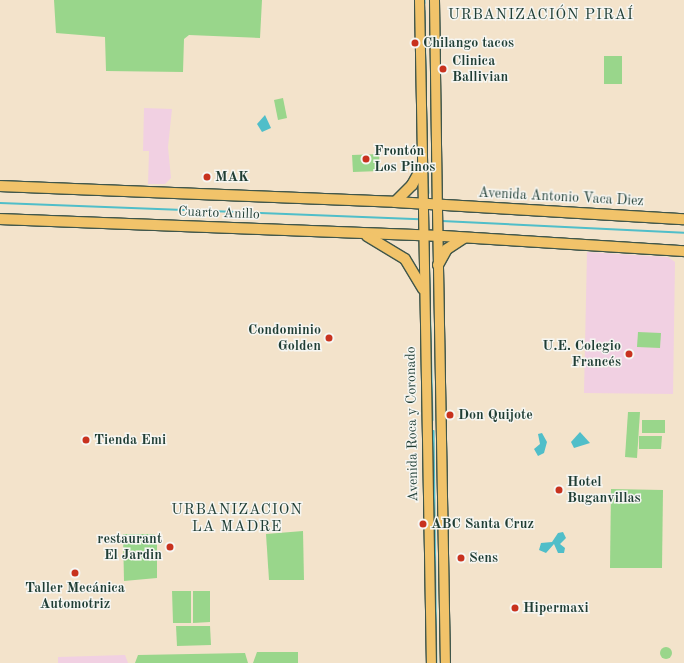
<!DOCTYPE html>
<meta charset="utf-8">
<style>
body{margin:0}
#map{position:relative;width:684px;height:663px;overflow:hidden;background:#f3e3cb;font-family:"Old Standard TT",serif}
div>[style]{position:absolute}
.built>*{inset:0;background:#f1d0e2}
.green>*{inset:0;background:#99d68b}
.round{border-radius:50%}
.water>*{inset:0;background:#50bec9}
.stream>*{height:1.5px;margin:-0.75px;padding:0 0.75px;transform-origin:0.75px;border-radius:0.75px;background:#50bec9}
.roads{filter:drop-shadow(1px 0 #3f564b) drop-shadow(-1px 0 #3f564b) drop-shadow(0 1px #3f564b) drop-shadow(0 -1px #3f564b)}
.primary>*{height:9px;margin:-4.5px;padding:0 4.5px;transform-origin:4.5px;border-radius:4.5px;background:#f1c36a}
.trunk>*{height:10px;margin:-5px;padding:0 5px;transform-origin:5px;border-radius:5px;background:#f1c36a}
.dots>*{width:11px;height:11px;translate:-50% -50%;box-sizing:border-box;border:2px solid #f6f6f2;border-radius:50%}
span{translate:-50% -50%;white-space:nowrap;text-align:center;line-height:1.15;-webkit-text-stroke:3px #f6f6f2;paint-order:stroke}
.poi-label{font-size:14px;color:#1f3d34;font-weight:700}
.left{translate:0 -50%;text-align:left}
.right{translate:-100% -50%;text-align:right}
.street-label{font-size:14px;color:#1f3d34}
.neighbourhood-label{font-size:15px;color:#1f3d34;letter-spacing:1px}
</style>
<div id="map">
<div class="built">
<i style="clip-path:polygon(144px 108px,172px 109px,168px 147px,171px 178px,165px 184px,148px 184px,149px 151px,143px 151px)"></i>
<i style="clip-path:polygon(587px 252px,668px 257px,675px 262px,673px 394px,584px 393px)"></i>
<i style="clip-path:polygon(125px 655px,128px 663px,58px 663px,58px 657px)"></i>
</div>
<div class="green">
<i style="clip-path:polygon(54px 0,262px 0,260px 38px,189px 35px,184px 39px,183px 72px,106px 71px,105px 37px,56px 33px)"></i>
<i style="clip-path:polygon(604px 56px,622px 56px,622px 84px,604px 84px)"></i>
<i style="clip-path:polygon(283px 98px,287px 118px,278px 120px,274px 100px)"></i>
<i style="clip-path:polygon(379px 154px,380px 171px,353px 172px,352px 155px)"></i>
<i style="clip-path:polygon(638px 332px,661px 333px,660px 348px,637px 347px)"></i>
<i style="clip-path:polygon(628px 412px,640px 412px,637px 458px,625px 457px)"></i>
<i style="clip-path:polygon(642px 420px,665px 420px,665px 433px,642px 433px)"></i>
<i style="clip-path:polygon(639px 436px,662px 436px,661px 449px,639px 449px)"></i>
<i style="clip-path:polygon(611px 489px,663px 490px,662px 568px,610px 568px)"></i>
<i style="clip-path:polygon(303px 531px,304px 580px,269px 580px,266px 534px)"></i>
<i style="clip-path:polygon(123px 534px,154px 534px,157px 537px,157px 578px,124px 581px)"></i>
<i style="clip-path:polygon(172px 591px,191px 591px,191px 623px,173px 623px)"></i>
<i style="clip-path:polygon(193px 591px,210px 591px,210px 622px,193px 623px)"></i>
<i style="clip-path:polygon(176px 626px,210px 626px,211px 645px,177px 646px)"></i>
<i class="round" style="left:660px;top:647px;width:12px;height:12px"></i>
<i style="clip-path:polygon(257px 652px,298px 652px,298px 663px,253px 663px)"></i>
<i style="clip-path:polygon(245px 653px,248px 663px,135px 663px,138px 655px)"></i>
</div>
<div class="water">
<i style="clip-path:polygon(265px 115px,271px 128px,262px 132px,257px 124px)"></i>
<i style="clip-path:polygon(580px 432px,590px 443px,574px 448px,571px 442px)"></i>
<i style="clip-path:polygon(542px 433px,547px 442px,544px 453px,538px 456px,534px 449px,540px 444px,538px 434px)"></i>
<i style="clip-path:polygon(563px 532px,566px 538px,560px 544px,565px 548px,564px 553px,558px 553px,554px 544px,546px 553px,539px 550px,541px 543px,552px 542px,558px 533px)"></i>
</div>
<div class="stream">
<i style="left:425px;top:0;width:3px;rotate:90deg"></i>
<i style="left:425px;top:11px;width:127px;rotate:89.1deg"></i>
<i style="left:427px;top:157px;width:36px;rotate:87deg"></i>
<i style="left:0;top:203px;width:420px;rotate:2.2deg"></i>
<i style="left:442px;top:221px;width:242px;rotate:2.8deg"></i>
<i style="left:429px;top:245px;width:175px;rotate:88.7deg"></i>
<i style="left:434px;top:431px;width:232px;rotate:89.3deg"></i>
</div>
<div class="roads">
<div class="primary">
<i style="left:419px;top:0;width:203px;rotate:88.9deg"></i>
<i style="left:434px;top:0;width:204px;rotate:89.2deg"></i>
<i style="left:423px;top:209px;width:454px;rotate:89deg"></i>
<i style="left:437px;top:209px;width:454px;rotate:89deg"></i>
</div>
<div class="trunk">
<i style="left:0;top:186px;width:395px;rotate:2.3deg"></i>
<i style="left:395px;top:202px;width:289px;rotate:3.4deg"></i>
<i style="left:395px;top:202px;width:24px;rotate:-45deg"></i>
<i style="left:412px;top:185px;width:21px;rotate:-61deg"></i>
<i style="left:0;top:219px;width:443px;rotate:2.2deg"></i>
<i style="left:443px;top:236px;width:241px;rotate:3.6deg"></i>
<i style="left:367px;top:236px;width:44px;rotate:31.2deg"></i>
<i style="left:405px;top:259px;width:35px;rotate:59deg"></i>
<i style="left:438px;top:265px;width:18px;rotate:-61deg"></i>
<i style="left:447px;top:249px;width:20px;rotate:-33deg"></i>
</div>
</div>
<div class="dots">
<i style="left:415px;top:43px;background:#c8321e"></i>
<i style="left:443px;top:69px;background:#c8321e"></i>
<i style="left:366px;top:159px;background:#c8321e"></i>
<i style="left:207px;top:177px;background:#c8321e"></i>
<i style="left:329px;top:338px;background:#c8321e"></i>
<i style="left:629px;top:354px;background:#c8321e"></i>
<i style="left:450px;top:415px;background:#c8321e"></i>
<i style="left:86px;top:440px;background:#c8321e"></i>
<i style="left:559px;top:490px;background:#c8321e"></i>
<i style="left:423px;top:524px;background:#c8321e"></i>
<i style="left:170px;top:547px;background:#c8321e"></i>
<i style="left:461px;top:558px;background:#c8321e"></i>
<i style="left:75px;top:573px;background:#c8321e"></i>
<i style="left:515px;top:608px;background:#c8321e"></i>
</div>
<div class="poi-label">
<span class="left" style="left:423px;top:43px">Chilango tacos</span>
<span class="left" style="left:452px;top:69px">Clinica<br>Ballivian</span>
<span class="left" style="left:374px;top:159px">Frontón<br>Los Pinos</span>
<span class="left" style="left:215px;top:177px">MAK</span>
<span class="right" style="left:321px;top:338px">Condominio<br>Golden</span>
<span class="right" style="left:621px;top:354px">U.E. Colegio<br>Francés</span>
<span class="left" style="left:458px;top:415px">Don Quijote</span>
<span class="left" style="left:94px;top:440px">Tienda Emi</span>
<span class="left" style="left:567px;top:490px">Hotel<br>Buganvillas</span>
<span class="left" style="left:431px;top:524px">ABC Santa Cruz</span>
<span class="right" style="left:162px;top:547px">restaurant<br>El Jardin</span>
<span class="left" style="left:469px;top:558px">Sens</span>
<span style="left:75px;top:596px">Taller Mecánica<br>Automotriz</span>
<span class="left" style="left:523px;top:608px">Hipermaxi</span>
</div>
<div class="street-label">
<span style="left:561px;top:197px;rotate:3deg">Avenida Antonio Vaca Diez</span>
<span style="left:219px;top:213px;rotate:2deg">Cuarto Anillo</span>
<span style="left:412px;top:424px;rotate:-91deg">Avenida Roca y Coronado</span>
</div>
<div class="neighbourhood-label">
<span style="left:541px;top:16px">URBANIZACIÓN PIRAÍ</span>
<span style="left:237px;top:519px">URBANIZACION<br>LA MADRE</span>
</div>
</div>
